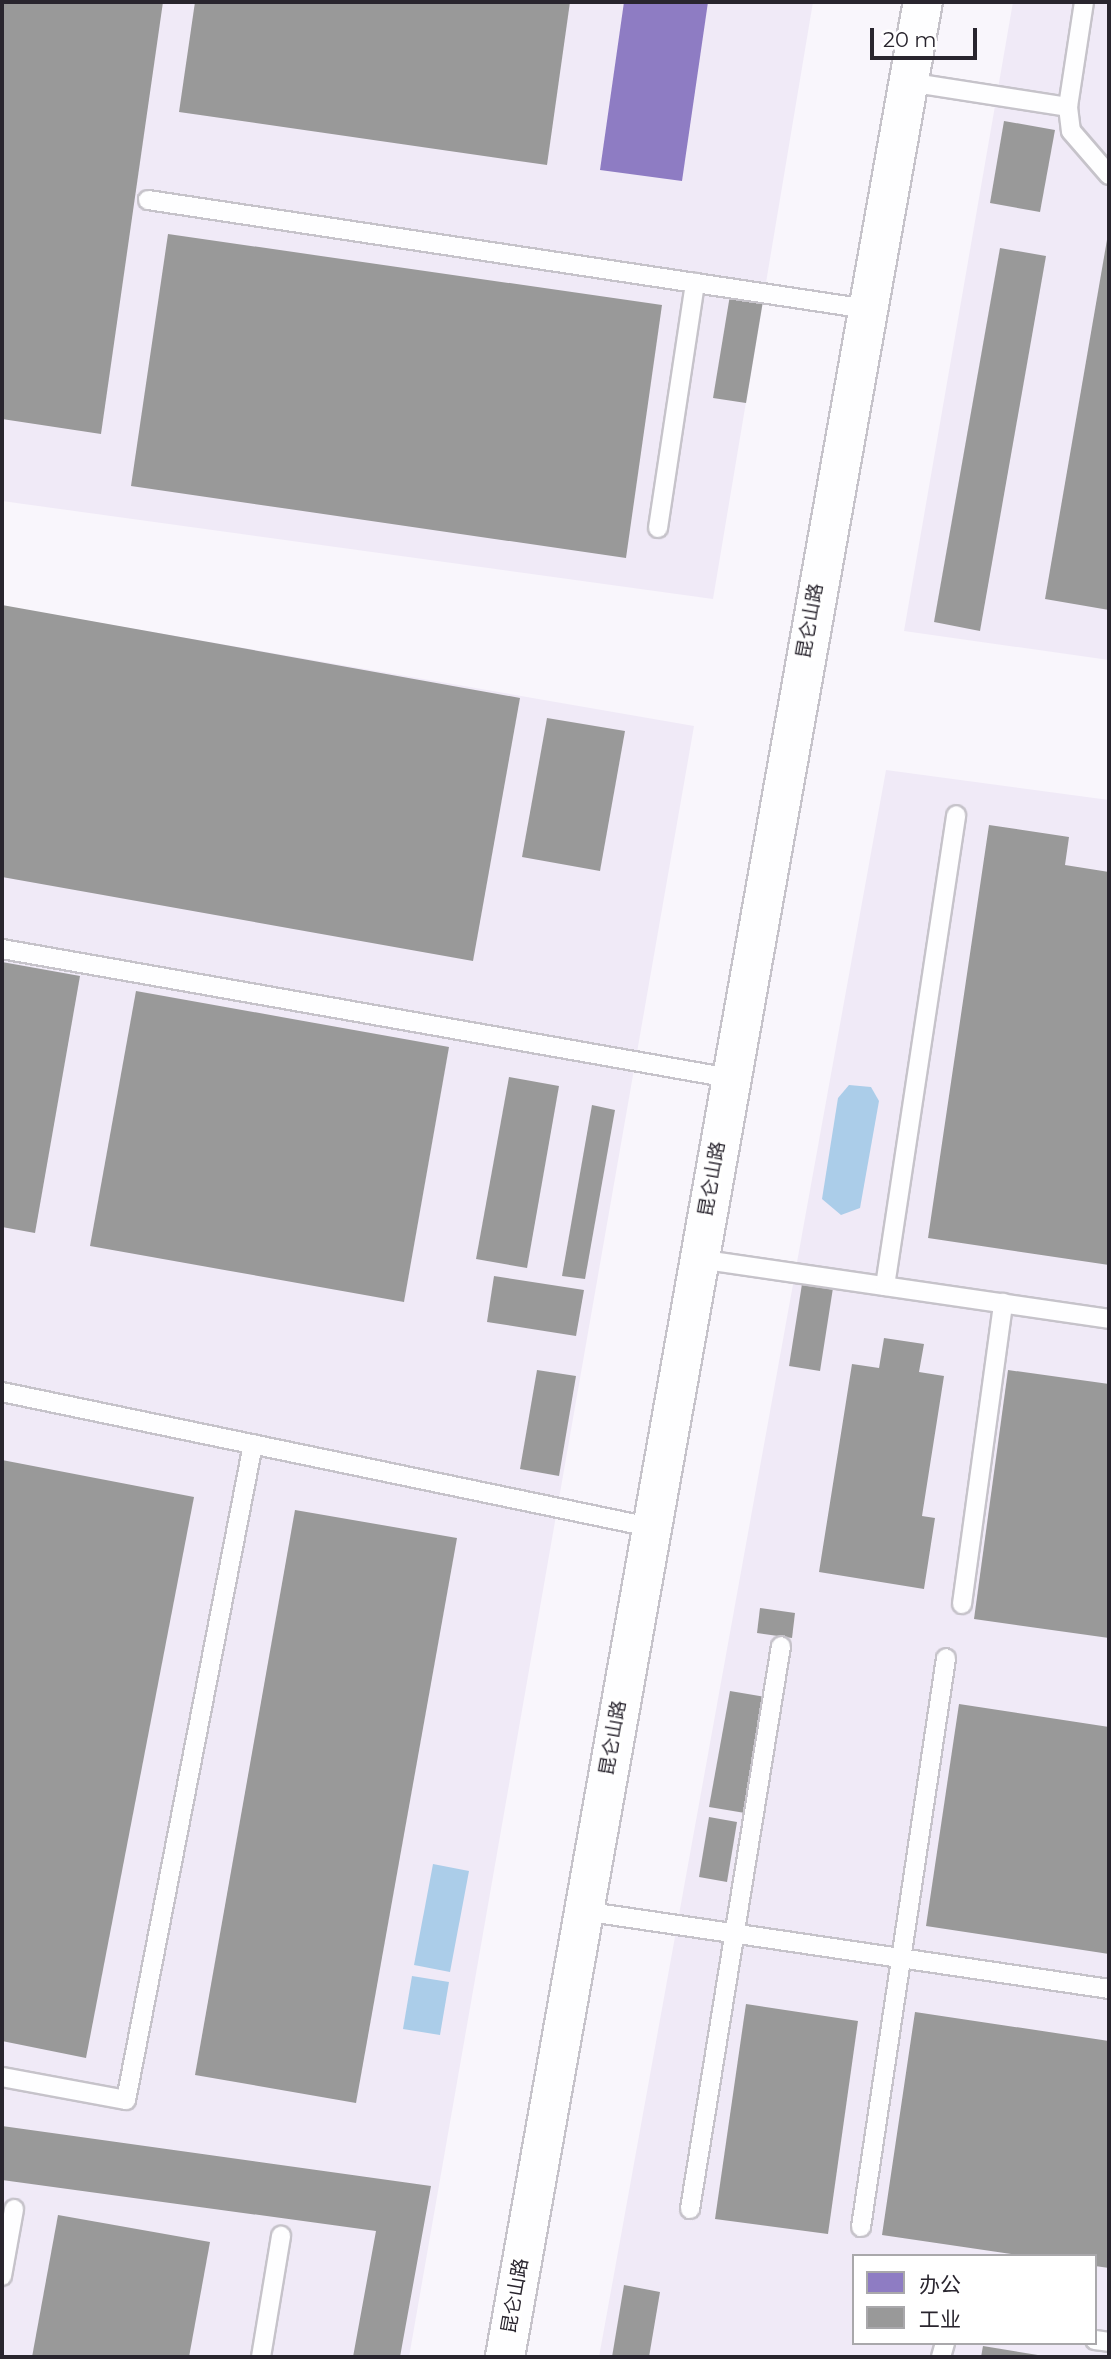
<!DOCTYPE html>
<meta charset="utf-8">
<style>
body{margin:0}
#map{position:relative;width:1111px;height:2359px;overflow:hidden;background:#f9f6fc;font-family:Montserrat,"Noto Sans SC",sans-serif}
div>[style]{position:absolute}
.built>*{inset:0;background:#f0eaf7}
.water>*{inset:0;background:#abcde9}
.offices>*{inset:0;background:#8e7cc3}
.industry>*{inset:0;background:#999}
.roads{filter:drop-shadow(2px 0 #c6c3ca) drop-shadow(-2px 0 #c6c3ca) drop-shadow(0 2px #c6c3ca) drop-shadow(0 -2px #c6c3ca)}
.lane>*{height:18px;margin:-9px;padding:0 9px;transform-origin:9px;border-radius:9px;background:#fefeff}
.secondary>*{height:38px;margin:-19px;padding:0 19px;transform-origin:19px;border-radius:19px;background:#fefeff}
span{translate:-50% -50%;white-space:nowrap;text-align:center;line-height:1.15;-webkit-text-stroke:7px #fff;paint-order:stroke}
.street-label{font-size:19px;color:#29252e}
.frame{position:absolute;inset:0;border:4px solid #29252e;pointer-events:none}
.legend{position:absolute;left:852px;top:2254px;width:245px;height:91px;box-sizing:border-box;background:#fff;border:2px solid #a9a8ab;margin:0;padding:9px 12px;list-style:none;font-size:21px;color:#29252e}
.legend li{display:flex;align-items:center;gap:14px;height:35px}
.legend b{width:35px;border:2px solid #a9a8ab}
.scale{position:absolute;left:870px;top:28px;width:107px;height:32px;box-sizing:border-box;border:4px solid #29252e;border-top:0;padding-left:9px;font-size:21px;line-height:24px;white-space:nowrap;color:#29252e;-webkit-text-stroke:5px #fff;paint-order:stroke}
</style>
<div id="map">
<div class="built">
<i style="clip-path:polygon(2px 2px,813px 2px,713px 599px,2px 501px)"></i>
<i style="clip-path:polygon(1013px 2px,1109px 2px,1109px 660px,904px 631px)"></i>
<i style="clip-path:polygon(2px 606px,694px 726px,409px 2357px,2px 2357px)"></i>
<i style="clip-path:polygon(evenodd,886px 770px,1109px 800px,1109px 2357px,599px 2357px,886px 770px,854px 2256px,1095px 2256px,1095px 2343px,854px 2343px,854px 2256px)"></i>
</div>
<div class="water">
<i style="clip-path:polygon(849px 1085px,871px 1087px,879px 1101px,860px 1208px,841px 1215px,822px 1199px,838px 1098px)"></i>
<i style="clip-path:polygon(433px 1864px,469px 1871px,450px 1972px,414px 1965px)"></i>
<i style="clip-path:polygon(412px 1976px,449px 1982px,440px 2035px,403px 2029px)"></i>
</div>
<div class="offices">
<i style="clip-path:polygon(624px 2px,708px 2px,682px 181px,600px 170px)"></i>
</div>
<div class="industry">
<i style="clip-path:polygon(2px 2px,163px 2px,101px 434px,2px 419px)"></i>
<i style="clip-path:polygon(195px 2px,570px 2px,547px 165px,179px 112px)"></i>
<i style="clip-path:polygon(1004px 121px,1055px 130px,1040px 212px,990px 203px)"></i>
<i style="clip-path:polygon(168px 234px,662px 305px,626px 558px,131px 486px)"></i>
<i style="clip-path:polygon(1108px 234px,1109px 234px,1109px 610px,1045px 599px)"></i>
<i style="clip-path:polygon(1000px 248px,1046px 256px,980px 631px,934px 622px)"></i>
<i style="clip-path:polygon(730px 295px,763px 301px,746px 403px,713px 398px)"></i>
<i style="clip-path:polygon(2px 605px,520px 698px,473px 961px,2px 877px)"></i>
<i style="clip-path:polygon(547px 718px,625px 731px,600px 871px,522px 857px)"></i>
<i style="clip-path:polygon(989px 825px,1069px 837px,1065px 865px,1109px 872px,1109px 1265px,928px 1238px)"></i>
<i style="clip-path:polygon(2px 962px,80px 976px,35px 1233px,2px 1227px)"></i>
<i style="clip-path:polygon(136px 991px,449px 1047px,404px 1302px,90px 1246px)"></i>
<i style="clip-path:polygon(509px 1077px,559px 1086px,527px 1268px,476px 1259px)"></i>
<i style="clip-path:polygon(592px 1105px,615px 1110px,585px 1279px,562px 1276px)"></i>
<i style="clip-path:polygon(494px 1276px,584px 1290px,576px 1336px,487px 1322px)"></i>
<i style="clip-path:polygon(802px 1284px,833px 1288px,820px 1371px,789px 1366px)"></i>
<i style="clip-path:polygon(884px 1338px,924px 1344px,919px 1372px,944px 1376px,922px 1516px,935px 1518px,924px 1589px,819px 1572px,852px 1364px,879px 1368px)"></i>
<i style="clip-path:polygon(537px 1370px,576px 1376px,559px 1476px,520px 1469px)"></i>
<i style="clip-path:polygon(1008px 1370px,1109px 1384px,1109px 1638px,974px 1619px)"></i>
<i style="clip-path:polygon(2px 1460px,194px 1497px,86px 2058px,2px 2041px)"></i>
<i style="clip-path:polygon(295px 1510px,457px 1538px,356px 2103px,195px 2075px)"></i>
<i style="clip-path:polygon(760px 1608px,795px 1613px,792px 1638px,757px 1633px)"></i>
<i style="clip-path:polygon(730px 1691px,765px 1697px,745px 1813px,709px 1807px)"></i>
<i style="clip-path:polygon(959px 1704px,1109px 1727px,1109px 1954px,926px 1926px)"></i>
<i style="clip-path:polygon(709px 1817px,737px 1822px,727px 1882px,699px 1877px)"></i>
<i style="clip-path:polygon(746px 2004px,858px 2021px,828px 2234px,715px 2219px)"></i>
<i style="clip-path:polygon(915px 2012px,1109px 2041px,1109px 2268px,1095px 2266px,1095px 2256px,1024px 2256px,882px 2235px)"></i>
<i style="clip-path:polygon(2px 2126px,431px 2186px,400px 2357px,353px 2357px,376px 2231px,2px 2180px)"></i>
<i style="clip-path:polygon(58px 2215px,210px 2242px,189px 2357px,32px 2357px)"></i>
<i style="clip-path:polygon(624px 2285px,660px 2292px,649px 2357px,612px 2357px)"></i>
<i style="clip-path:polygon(983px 2346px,1044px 2356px,1044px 2357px,981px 2357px)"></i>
</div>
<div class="roads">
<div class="lane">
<i style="left:1084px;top:2px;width:106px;rotate:98.7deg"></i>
<i style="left:1068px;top:107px;width:24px;rotate:83deg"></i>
<i style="left:1071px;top:131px;width:58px;rotate:49.2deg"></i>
<i style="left:908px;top:82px;width:162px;rotate:8.9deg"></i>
<i style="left:148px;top:200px;width:727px;rotate:8.62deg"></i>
<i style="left:658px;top:528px;width:248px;rotate:-81.4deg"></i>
<i style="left:2px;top:949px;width:739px;rotate:10.05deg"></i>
<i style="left:698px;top:1259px;width:415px;rotate:8.3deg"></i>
<i style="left:885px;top:1286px;width:476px;rotate:-81.4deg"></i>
<i style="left:2px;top:1392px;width:662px;rotate:11.77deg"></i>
<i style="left:962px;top:1604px;width:304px;rotate:-82.2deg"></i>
<i style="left:583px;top:1911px;width:532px;rotate:8.43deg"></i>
<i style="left:2px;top:2077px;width:126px;rotate:10.5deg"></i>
<i style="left:126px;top:2100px;width:668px;rotate:-79.04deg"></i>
<i style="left:690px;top:2209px;width:570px;rotate:-80.82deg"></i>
<i style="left:861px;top:2227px;width:575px;rotate:-81.5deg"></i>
<i style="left:2px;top:2276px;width:68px;rotate:-79.8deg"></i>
<i style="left:1095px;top:2340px;width:14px;rotate:8deg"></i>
<i style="left:261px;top:2357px;width:123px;rotate:-80.6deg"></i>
<i style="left:941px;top:2357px;width:15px;rotate:-74deg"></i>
</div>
<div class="secondary">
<i style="left:505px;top:2357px;width:2392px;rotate:-79.94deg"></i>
</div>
</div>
<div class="street-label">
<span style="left:810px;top:621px;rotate:-80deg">昆仑山路</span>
<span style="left:712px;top:1179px;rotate:-80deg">昆仑山路</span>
<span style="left:613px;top:1738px;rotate:-80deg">昆仑山路</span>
<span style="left:515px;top:2296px;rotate:-80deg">昆仑山路</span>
</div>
<div class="frame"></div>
<ul class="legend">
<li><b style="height:19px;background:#8e7cc3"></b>办公</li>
<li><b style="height:19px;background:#999"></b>工业</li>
</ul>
<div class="scale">20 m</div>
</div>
